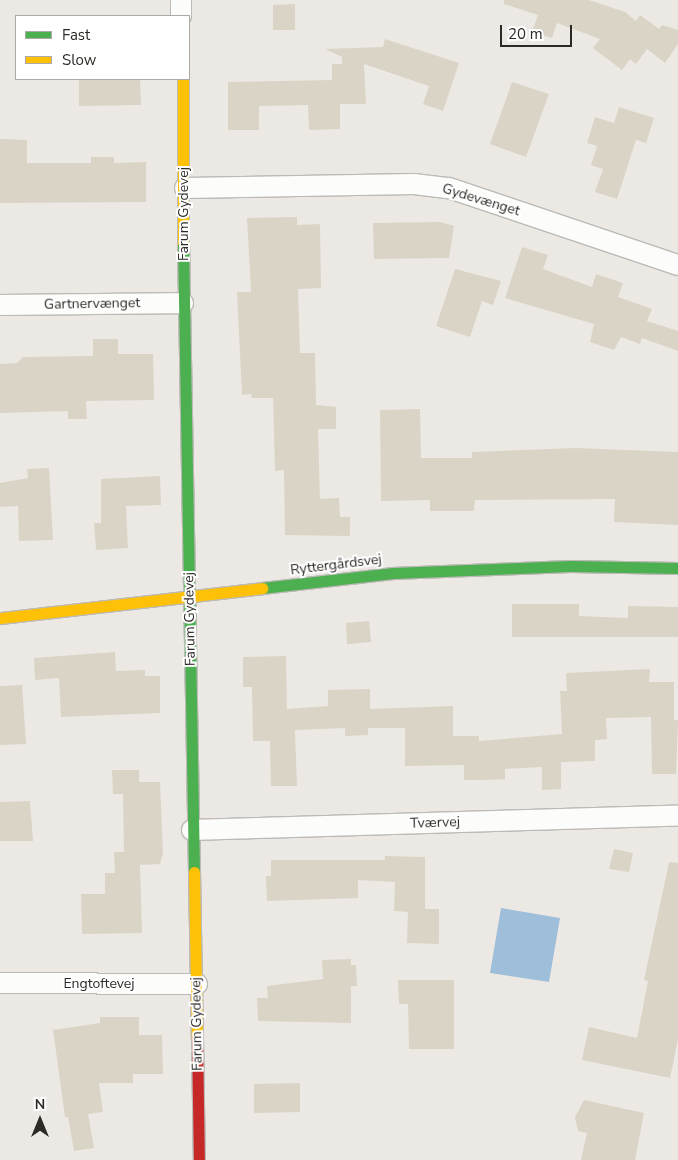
<!DOCTYPE html>
<meta charset="utf-8">
<style>
body{margin:0}
#map{position:relative;width:678px;height:1160px;overflow:hidden;background:#ece9e4;font-family:"Nunito Sans",sans-serif}
div>[style]{position:absolute}
.water>*{inset:0;background:#9ebeda}
.building>*{inset:0;background:#dad4c6}
.roads{filter:drop-shadow(1px 0 #bcbab6) drop-shadow(-1px 0 #bcbab6) drop-shadow(0 1px #bcbab6) drop-shadow(0 -1px #bcbab6)}
.street>*{height:20px;margin:-10px;padding:0 10px;transform-origin:10px;border-radius:10px;background:#fcfcfb}
.fast>*{height:11px;margin:-5.5px;padding:0 5.5px;transform-origin:5.5px;border-radius:5.5px;background:#4caf50}
.slow>*{height:11px;margin:-5.5px;padding:0 5.5px;transform-origin:5.5px;border-radius:5.5px;background:#ffc107}
.jam>*{height:11px;margin:-5.5px;padding:0 5.5px;transform-origin:5.5px;border-radius:5.5px;background:#c62828}
span{translate:-50% -50%;white-space:nowrap;text-align:center;line-height:1.15;-webkit-text-stroke:4px #fff;paint-order:stroke}
.street-label{font-size:14px;color:#2c2a26}
.legend{position:absolute;left:15px;top:15px;width:175px;height:65px;box-sizing:border-box;background:#fff;border:1px solid #abaaa8;margin:0;padding:6px 9px;list-style:none;font-size:15px;color:#2c2a26}
.legend li{display:flex;align-items:center;gap:10px;height:25px}
.legend b{width:25px;border:1px solid #abaaa8}
.north{position:absolute;left:15px;top:1095px;width:50px;height:50px;-webkit-text-stroke:4px #fff;paint-order:stroke;rotate:0deg;font-size:14px;font-weight:700;line-height:20px;text-align:center;color:#2c2a26}
.north::after{content:'';display:block;margin:auto;width:18px;height:22px;background:#2c2a26;clip-path:polygon(50% 0,100% 100%,50% 72%,0 100%)}
.scale{position:absolute;left:500px;top:25px;width:72px;height:22px;box-sizing:border-box;border:2px solid #2c2a26;border-top:0;padding-left:6px;font-size:15px;line-height:18px;white-space:nowrap;color:#2c2a26;-webkit-text-stroke:4px #fff;paint-order:stroke}
</style>
<div id="map">
<div class="water">
<i style="clip-path:polygon(501px 908px,560px 918px,549px 982px,490px 973px)"></i>
</div>
<div class="building">
<i style="clip-path:polygon(504px 0,589px 0,625px 12px,636px 21px,640px 15px,659px 29px,662px 25px,678px 30px,678px 44px,665px 63px,647px 49px,636px 64px,630px 59px,622px 70px,593px 48px,600px 39px,557px 23px,552px 38px,532px 32px,538px 15px,504px 4px)"></i>
<i style="clip-path:polygon(295px 4px,295px 30px,273px 30px,273px 5px)"></i>
<i style="clip-path:polygon(385px 39px,459px 63px,443px 111px,423px 104px,429px 86px,364px 64px,366px 104px,340px 104px,340px 129px,309px 130px,308px 105px,259px 106px,259px 130px,228px 130px,228px 82px,332px 80px,332px 64px,342px 64px,342px 57px,325px 49px,383px 47px)"></i>
<i style="clip-path:polygon(79px 79px,140px 79px,141px 105px,79px 106px)"></i>
<i style="clip-path:polygon(512px 82px,549px 94px,526px 157px,490px 144px)"></i>
<i style="clip-path:polygon(619px 107px,654px 118px,646px 143px,636px 140px,617px 199px,595px 192px,603px 169px,591px 165px,597px 146px,587px 143px,595px 117px,614px 123px)"></i>
<i style="clip-path:polygon(0 139px,27px 140px,27px 163px,91px 163px,91px 157px,114px 157px,114px 163px,146px 162px,146px 202px,0 203px)"></i>
<i style="clip-path:polygon(297px 217px,297px 225px,320px 224px,321px 288px,298px 289px,300px 353px,315px 353px,316px 405px,336px 407px,336px 429px,318px 429px,320px 499px,339px 498px,340px 517px,350px 517px,350px 536px,285px 535px,284px 470px,275px 471px,273px 398px,252px 398px,251px 394px,242px 395px,237px 292px,251px 292px,247px 218px)"></i>
<i style="clip-path:polygon(440px 222px,454px 226px,449px 258px,374px 259px,373px 223px)"></i>
<i style="clip-path:polygon(522px 247px,548px 255px,543px 269px,592px 287px,596px 274px,623px 283px,618px 297px,652px 309px,647px 321px,678px 331px,678px 351px,642px 338px,640px 344px,621px 337px,614px 350px,590px 342px,594px 324px,505px 298px)"></i>
<i style="clip-path:polygon(455px 269px,501px 281px,493px 305px,482px 301px,470px 337px,436px 326px)"></i>
<i style="clip-path:polygon(93px 339px,118px 339px,118px 354px,153px 354px,154px 400px,86px 401px,87px 419px,68px 419px,68px 411px,0 413px,0 364px,17px 363px,23px 357px,93px 356px)"></i>
<i style="clip-path:polygon(420px 409px,421px 458px,472px 458px,472px 452px,576px 448px,678px 452px,678px 525px,614px 522px,615px 499px,475px 500px,474px 511px,430px 511px,430px 500px,381px 501px,380px 410px)"></i>
<i style="clip-path:polygon(49px 468px,53px 540px,19px 541px,18px 506px,0 507px,0 483px,28px 478px,27px 469px)"></i>
<i style="clip-path:polygon(160px 476px,161px 505px,126px 506px,128px 548px,96px 550px,94px 523px,101px 523px,101px 479px)"></i>
<i style="clip-path:polygon(512px 604px,579px 604px,579px 616px,628px 618px,628px 606px,678px 607px,678px 637px,512px 637px)"></i>
<i style="clip-path:polygon(369px 621px,371px 642px,347px 644px,346px 623px)"></i>
<i style="clip-path:polygon(115px 652px,116px 671px,145px 670px,145px 676px,160px 676px,160px 713px,61px 717px,59px 678px,35px 680px,34px 658px)"></i>
<i style="clip-path:polygon(286px 656px,287px 709px,328px 706px,328px 690px,370px 689px,370px 709px,453px 706px,453px 736px,479px 736px,479px 741px,562px 734px,560px 691px,567px 691px,566px 673px,650px 669px,649px 682px,674px 682px,674px 720px,678px 720px,676px 774px,652px 774px,651px 717px,606px 718px,607px 739px,595px 740px,595px 761px,561px 762px,561px 789px,542px 790px,542px 767px,505px 769px,505px 779px,484px 780px,464px 780px,464px 765px,405px 766px,405px 728px,368px 728px,368px 735px,345px 736px,345px 728px,295px 730px,297px 786px,271px 786px,270px 741px,253px 741px,252px 687px,243px 687px,243px 657px)"></i>
<i style="clip-path:polygon(22px 685px,26px 744px,0 745px,0 686px)"></i>
<i style="clip-path:polygon(112px 770px,139px 770px,139px 782px,160px 782px,163px 853px,160px 864px,140px 865px,142px 933px,82px 934px,81px 894px,105px 894px,105px 873px,115px 873px,114px 852px,124px 852px,123px 794px,113px 794px)"></i>
<i style="clip-path:polygon(30px 801px,33px 841px,0 841px,0 802px)"></i>
<i style="clip-path:polygon(614px 849px,633px 853px,629px 872px,609px 869px)"></i>
<i style="clip-path:polygon(385px 856px,425px 857px,425px 909px,439px 909px,439px 944px,407px 943px,408px 912px,394px 911px,395px 882px,358px 880px,358px 898px,267px 901px,266px 876px,271px 876px,271px 860px,385px 860px)"></i>
<i style="clip-path:polygon(669px 862px,678px 863px,678px 1039px,670px 1078px,582px 1060px,589px 1027px,637px 1038px,648px 981px,644px 980px)"></i>
<i style="clip-path:polygon(351px 959px,351px 965px,356px 965px,357px 986px,351px 986px,351px 1023px,258px 1021px,257px 998px,268px 998px,267px 986px,323px 979px,322px 960px)"></i>
<i style="clip-path:polygon(398px 980px,454px 980px,454px 1049px,409px 1049px,408px 1004px,399px 1004px)"></i>
<i style="clip-path:polygon(100px 1017px,139px 1017px,139px 1035px,162px 1035px,163px 1074px,133px 1074px,133px 1083px,99px 1083px,103px 1112px,88px 1114px,94px 1148px,74px 1151px,68px 1117px,65px 1117px,53px 1030px,100px 1023px)"></i>
<i style="clip-path:polygon(300px 1083px,300px 1112px,254px 1113px,254px 1084px)"></i>
<i style="clip-path:polygon(584px 1100px,644px 1113px,635px 1160px,581px 1160px,587px 1133px,578px 1131px,575px 1117px)"></i>
</div>
<div class="roads">
<div class="street">
<i style="left:181px;top:0;width:16px;rotate:90deg"></i>
<i style="left:185px;top:188px;width:229px;rotate:-1deg"></i>
<i style="left:414px;top:184px;width:35px;rotate:7deg"></i>
<i style="left:449px;top:188px;width:242px;rotate:18.6deg"></i>
<i style="left:0;top:305px;width:183px;rotate:-0.6deg"></i>
<i style="left:192px;top:830px;width:486px;rotate:-1.7deg"></i>
<i style="left:0;top:983px;width:197px;rotate:0.3deg"></i>
</div>
<div class="fast">
<i style="left:183px;top:242px;width:630px;rotate:89deg"></i>
<i style="left:262px;top:588px;width:132px;rotate:-6.5deg"></i>
<i style="left:393px;top:573px;width:177px;rotate:-2.3deg"></i>
<i style="left:570px;top:566px;width:108px;rotate:1.1deg"></i>
</div>
<div class="slow">
<i style="left:183px;top:79px;width:163px;rotate:90deg"></i>
<i style="left:0;top:618px;width:264px;rotate:-6.5deg"></i>
<i style="left:194px;top:872px;width:167px;rotate:89deg"></i>
</div>
<div class="jam">
<i style="left:197px;top:1039px;width:121px;rotate:89.1deg"></i>
</div>
</div>
<div class="street-label">
<span style="left:481px;top:200px;rotate:17deg">Gydevænget</span>
<span style="left:184px;top:214px;rotate:-90deg">Farum Gydevej</span>
<span style="left:92px;top:304px;rotate:-1deg">Gartnervænget</span>
<span style="left:336px;top:565px;rotate:-7deg">Ryttergårdsvej</span>
<span style="left:190px;top:619px;rotate:-91deg">Farum Gydevej</span>
<span style="left:435px;top:823px;rotate:-2deg">Tværvej</span>
<span style="left:99px;top:984px">Engtoftevej</span>
<span style="left:197px;top:1024px;rotate:-91deg">Farum Gydevej</span>
</div>
<ul class="legend">
<li><b style="height:6px;background:#4caf50"></b>Fast</li>
<li><b style="height:6px;background:#ffc107"></b>Slow</li>
</ul>
<div class="north">N</div>
<div class="scale">20 m</div>
</div>
